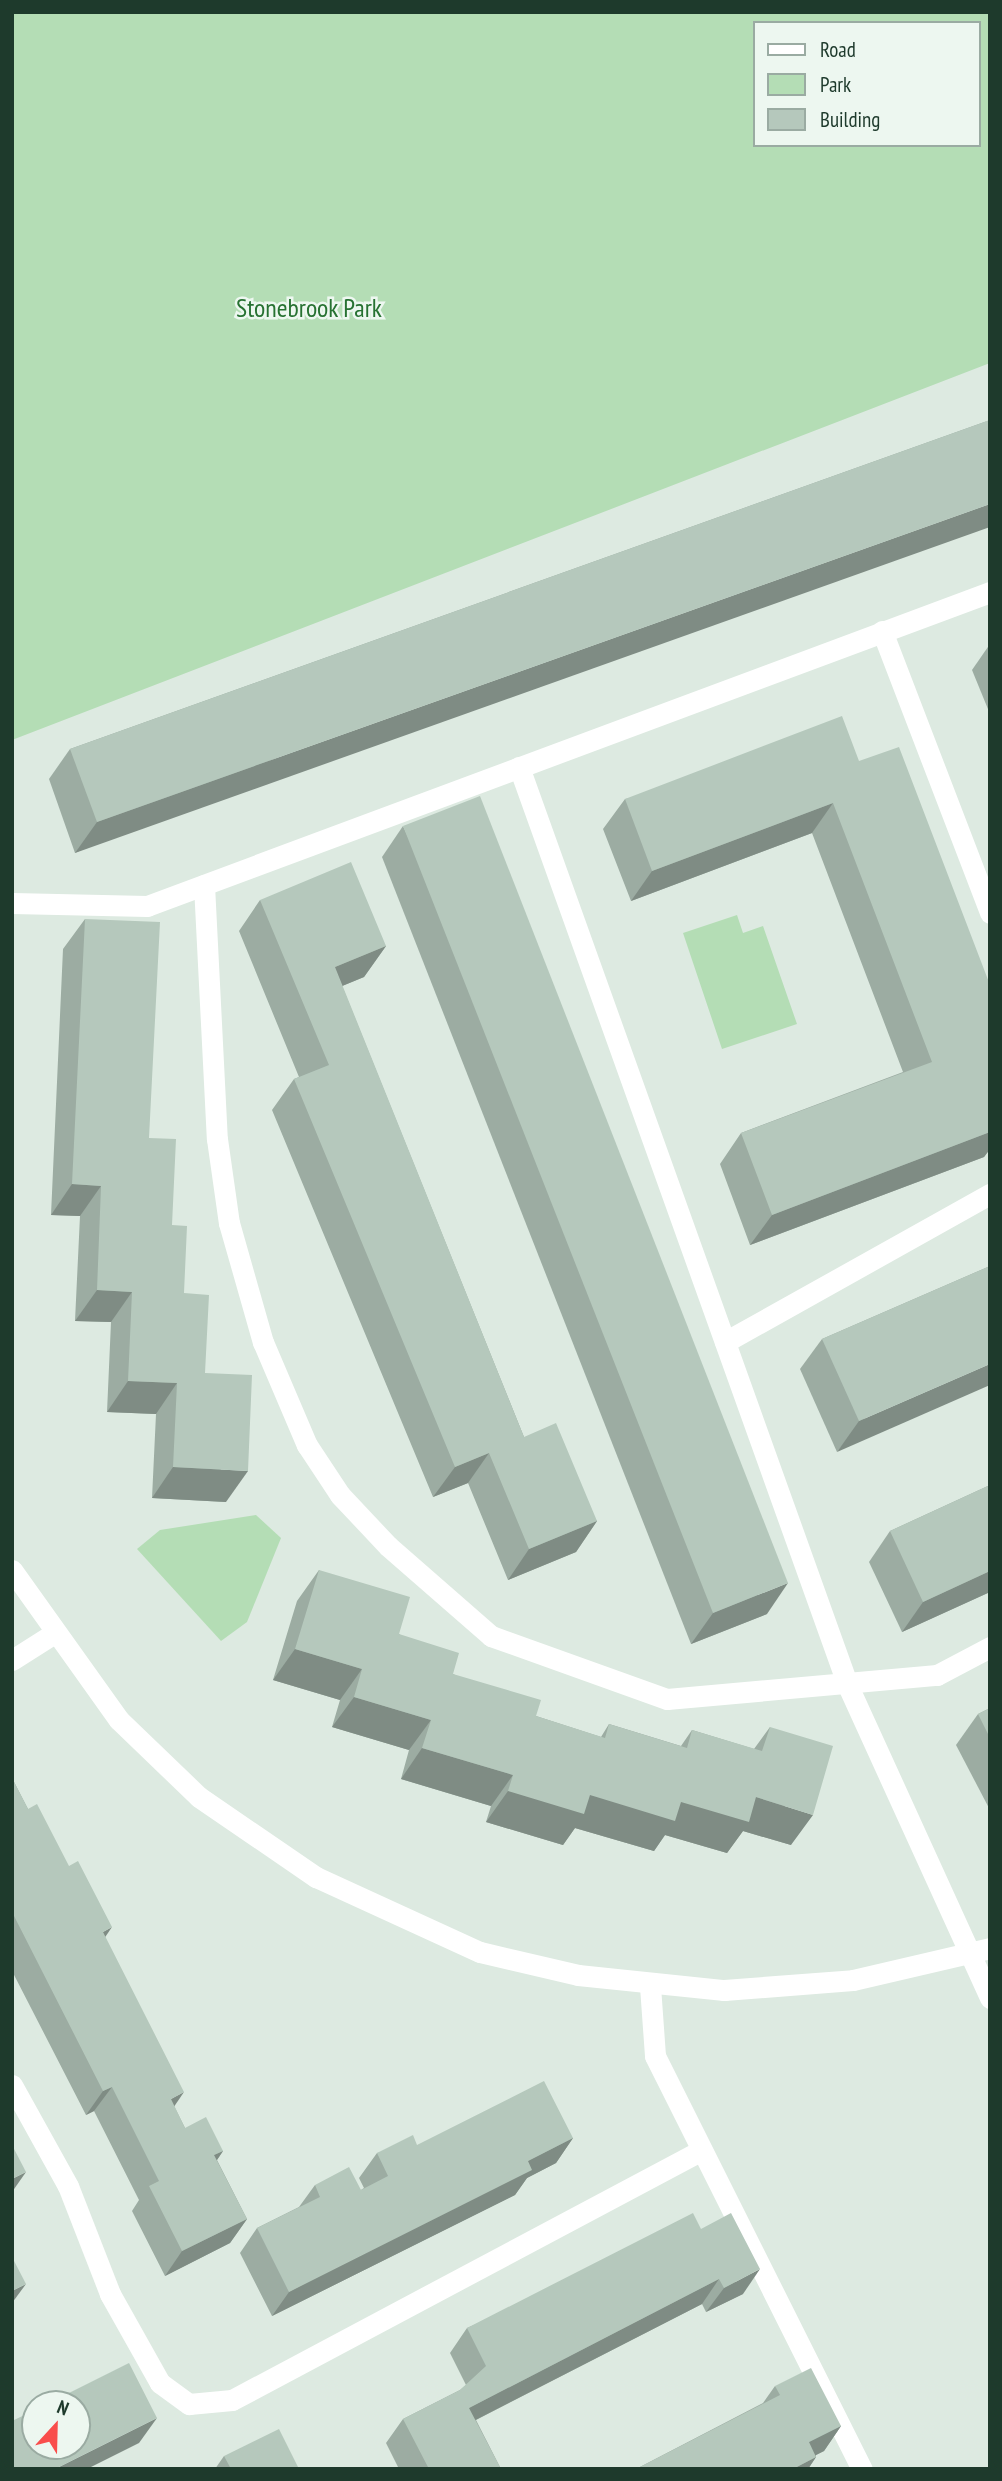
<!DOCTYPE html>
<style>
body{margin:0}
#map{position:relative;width:1002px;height:2481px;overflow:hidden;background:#ddeae1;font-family:"PT Sans Narrow",sans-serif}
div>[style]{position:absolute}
.green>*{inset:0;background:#b4ddb5}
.minor>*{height:21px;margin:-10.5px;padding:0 10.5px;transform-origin:10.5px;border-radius:10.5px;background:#fff}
.wall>*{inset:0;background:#9caca2}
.shaded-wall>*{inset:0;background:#7f8c84}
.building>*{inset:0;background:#b5c8bc}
span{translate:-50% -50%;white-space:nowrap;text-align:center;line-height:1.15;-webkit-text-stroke:5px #edf7f0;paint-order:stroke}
.park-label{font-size:26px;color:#277232}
.frame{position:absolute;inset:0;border:14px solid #1e3a2c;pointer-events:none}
.legend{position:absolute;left:753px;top:21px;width:228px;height:126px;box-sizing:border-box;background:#edf7f0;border:2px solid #9aaba2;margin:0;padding:9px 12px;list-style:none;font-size:21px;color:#1e3a2c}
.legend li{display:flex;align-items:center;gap:14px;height:35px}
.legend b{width:35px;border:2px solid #9aaba2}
.north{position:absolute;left:21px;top:2390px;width:70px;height:70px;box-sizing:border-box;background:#edf7f0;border:2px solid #9aaba2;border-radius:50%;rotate:22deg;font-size:19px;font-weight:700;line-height:28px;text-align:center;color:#1e3a2c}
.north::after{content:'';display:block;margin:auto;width:24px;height:32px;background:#f94e4c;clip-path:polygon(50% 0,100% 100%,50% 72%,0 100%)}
</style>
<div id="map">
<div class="green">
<i style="clip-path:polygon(evenodd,12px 12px,990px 12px,990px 363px,12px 740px,12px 12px,755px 23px,979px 23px,979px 145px,755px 145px,755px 23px)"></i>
<i style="clip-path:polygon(737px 915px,743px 933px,763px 926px,797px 1024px,722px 1049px,683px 933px)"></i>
<i style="clip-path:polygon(256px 1515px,281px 1538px,247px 1622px,221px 1641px,137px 1549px,160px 1530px)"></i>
</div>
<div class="minor">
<i style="left:882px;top:631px;width:302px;rotate:69deg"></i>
<i style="left:519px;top:767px;width:976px;rotate:70.3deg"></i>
<i style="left:848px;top:1686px;width:343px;rotate:65.5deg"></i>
<i style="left:204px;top:885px;width:254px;rotate:87.1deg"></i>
<i style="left:217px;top:1139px;width:85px;rotate:81.9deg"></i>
<i style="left:229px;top:1223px;width:124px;rotate:74.1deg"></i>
<i style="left:263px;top:1342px;width:112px;rotate:66.9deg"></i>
<i style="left:307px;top:1445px;width:60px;rotate:56.6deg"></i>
<i style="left:340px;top:1495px;width:70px;rotate:46.7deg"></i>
<i style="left:388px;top:1546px;width:137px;rotate:41.1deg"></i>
<i style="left:491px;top:1636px;width:187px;rotate:19.7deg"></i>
<i style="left:667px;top:1699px;width:271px;rotate:-5.1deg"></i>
<i style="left:937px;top:1675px;width:60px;rotate:-27.8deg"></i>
<i style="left:12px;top:903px;width:135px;rotate:1.3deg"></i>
<i style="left:147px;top:906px;width:900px;rotate:-20.43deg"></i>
<i style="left:725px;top:1342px;width:304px;rotate:-29.2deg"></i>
<i style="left:12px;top:1570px;width:184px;rotate:54.5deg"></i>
<i style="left:119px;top:1720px;width:111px;rotate:43.9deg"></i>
<i style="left:199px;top:1797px;width:142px;rotate:34.4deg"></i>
<i style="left:316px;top:1877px;width:180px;rotate:24.6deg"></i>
<i style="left:480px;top:1952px;width:101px;rotate:13.2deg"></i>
<i style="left:578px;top:1975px;width:147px;rotate:5.9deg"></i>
<i style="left:724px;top:1990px;width:129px;rotate:-4.4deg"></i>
<i style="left:853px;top:1980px;width:141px;rotate:-13.1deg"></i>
<i style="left:12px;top:1660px;width:49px;rotate:-32.4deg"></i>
<i style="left:650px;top:1986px;width:70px;rotate:85.9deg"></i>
<i style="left:655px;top:2056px;width:462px;rotate:63.4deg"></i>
<i style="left:12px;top:2085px;width:115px;rotate:61deg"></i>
<i style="left:68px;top:2186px;width:116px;rotate:68.7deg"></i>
<i style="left:110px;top:2294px;width:102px;rotate:60.7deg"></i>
<i style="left:160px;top:2383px;width:36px;rotate:36deg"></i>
<i style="left:189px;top:2404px;width:43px;rotate:-5.3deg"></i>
<i style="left:232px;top:2400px;width:528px;rotate:-28.02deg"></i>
</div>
<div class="wall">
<i style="clip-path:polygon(990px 420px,75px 853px,49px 779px,70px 749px)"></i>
<i style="clip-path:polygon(990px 644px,990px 714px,972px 670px)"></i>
<i style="clip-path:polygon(859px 761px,990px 985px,990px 1149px,984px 1157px,750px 1245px,720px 1164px,741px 1133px,903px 1072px,812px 833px,631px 901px,603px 829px,625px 799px)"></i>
<i style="clip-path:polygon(403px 826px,767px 1614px,691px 1644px,382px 857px)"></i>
<i style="clip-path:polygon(260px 900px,386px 946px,364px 977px,342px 986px,524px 1437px,597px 1521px,576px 1552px,508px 1580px,468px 1483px,433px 1497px,272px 1110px,294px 1079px,299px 1077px,239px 931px)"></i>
<i style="clip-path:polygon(85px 919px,149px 1138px,172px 1225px,184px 1293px,205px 1373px,226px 1502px,152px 1498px,156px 1414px,107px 1412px,111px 1322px,75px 1321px,80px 1216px,51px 1215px,63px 949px)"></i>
<i style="clip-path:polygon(990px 1266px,837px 1452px,800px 1369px,822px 1339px)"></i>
<i style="clip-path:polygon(990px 1485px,990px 1592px,902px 1632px,869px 1562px,890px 1531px)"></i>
<i style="clip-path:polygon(319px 1570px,399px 1634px,453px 1674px,536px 1716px,601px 1737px,609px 1724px,681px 1746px,692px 1730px,754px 1749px,770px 1727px,791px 1845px,743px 1831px,727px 1853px,665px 1835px,654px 1851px,575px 1828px,563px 1845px,486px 1822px,491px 1806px,401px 1779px,409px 1750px,332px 1727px,340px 1700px,273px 1680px,297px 1601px)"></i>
<i style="clip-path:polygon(990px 1708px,990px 1810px,956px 1745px,978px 1714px)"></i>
<i style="clip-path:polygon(12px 1778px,28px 1809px,105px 1937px,174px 2106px,185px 2128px,223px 2151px,217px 2160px,247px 2219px,230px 2243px,165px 2276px,132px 2211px,139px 2200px,94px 2111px,86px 2115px,12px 1971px)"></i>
<i style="clip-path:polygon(573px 2138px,556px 2163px,527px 2178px,515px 2195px,272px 2316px,240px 2253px,257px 2228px,299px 2207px,315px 2185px,361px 2190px,364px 2188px,359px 2178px,377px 2153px,417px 2145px)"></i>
<i style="clip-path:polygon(701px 2229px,743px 2294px,706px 2312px,702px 2304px,476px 2420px,501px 2469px,399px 2469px,386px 2443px,403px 2419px,460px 2390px,466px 2385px,450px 2353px,467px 2328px)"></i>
<i style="clip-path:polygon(775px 2386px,841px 2426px,824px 2451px,816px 2455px,816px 2457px,808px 2469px,636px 2469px,763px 2403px)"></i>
<i style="clip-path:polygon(224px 2456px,299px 2469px,215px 2469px)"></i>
</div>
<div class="shaded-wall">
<i style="clip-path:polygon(990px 504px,990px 527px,75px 853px,97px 822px)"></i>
<i style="clip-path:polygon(833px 803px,812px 833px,631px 901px,652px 871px)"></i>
<i style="clip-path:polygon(386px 946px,364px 977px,313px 998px,335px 967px)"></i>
<i style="clip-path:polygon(990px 1132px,990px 1149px,984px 1157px,750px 1245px,772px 1215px)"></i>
<i style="clip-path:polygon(72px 1184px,101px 1186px,80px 1216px,51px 1215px)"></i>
<i style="clip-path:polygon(97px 1290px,132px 1292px,111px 1322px,75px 1321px)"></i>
<i style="clip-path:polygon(990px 1364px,990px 1385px,837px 1452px,859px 1421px)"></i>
<i style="clip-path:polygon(128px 1381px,177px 1383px,156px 1414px,107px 1412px)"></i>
<i style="clip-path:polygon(489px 1453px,468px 1483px,433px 1497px,455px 1467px)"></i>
<i style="clip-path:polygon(173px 1467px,248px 1471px,226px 1502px,152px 1498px)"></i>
<i style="clip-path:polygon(597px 1521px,576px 1552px,508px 1580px,529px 1549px)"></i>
<i style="clip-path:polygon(990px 1571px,990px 1592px,902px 1632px,923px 1602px)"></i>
<i style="clip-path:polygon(788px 1583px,767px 1614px,691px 1644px,713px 1613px)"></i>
<i style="clip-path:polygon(295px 1649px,362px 1669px,340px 1700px,273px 1680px)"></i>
<i style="clip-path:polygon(354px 1697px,431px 1720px,409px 1750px,332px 1727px)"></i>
<i style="clip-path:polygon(422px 1748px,513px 1775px,491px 1806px,401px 1779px)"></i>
<i style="clip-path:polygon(508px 1791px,590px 1795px,681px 1802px,756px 1797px,813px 1815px,791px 1845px,743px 1831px,727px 1853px,665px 1835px,654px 1851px,575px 1828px,563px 1845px,486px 1822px)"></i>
<i style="clip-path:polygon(112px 1927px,95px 1952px,103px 1932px)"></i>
<i style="clip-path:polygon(112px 2087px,94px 2111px,86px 2115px,103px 2091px)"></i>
<i style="clip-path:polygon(184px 2092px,167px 2117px,171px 2099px)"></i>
<i style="clip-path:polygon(573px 2138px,556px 2163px,527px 2178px,515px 2195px,272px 2316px,289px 2292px,528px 2161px)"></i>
<i style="clip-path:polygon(223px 2151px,206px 2176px,214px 2155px)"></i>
<i style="clip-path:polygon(26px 2172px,12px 2192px,12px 2179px)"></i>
<i style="clip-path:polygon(247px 2219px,230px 2243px,165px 2276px,182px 2251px)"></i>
<i style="clip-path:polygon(760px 2269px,743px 2294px,706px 2312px,724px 2288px)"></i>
<i style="clip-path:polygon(719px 2279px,702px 2304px,452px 2432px,469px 2408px)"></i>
<i style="clip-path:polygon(26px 2284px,12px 2303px,12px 2291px)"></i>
<i style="clip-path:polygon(157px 2418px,139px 2443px,87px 2469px,55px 2469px)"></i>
<i style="clip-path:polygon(841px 2426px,824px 2451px,792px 2467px,809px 2442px)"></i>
<i style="clip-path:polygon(816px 2457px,808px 2469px,793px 2469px)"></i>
</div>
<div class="building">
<i style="clip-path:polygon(990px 420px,990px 504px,97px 822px,70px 749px)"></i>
<i style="clip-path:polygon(842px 716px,859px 761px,899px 747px,990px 985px,990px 1132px,772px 1215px,741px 1133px,932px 1062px,833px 803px,652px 871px,625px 799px)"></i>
<i style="clip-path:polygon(480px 796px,788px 1583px,713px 1613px,403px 826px)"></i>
<i style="clip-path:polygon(351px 862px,386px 946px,335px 967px,524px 1437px,556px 1423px,597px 1521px,529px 1549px,489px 1453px,455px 1467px,294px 1079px,329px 1065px,260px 900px)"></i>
<i style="clip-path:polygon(85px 919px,160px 922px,149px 1138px,176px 1139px,172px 1225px,187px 1226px,184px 1293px,209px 1295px,205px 1373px,252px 1375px,248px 1471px,173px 1467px,177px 1383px,128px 1381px,132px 1292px,97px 1290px,101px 1186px,72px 1184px)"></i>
<i style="clip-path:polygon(990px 1266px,990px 1364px,859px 1421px,822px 1339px)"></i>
<i style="clip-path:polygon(990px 1485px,990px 1571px,923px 1602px,890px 1531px)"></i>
<i style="clip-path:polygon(319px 1570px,410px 1597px,399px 1634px,459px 1653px,453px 1674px,541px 1700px,536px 1716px,605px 1738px,609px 1724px,687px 1748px,692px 1730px,762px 1751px,770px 1727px,833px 1746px,813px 1815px,756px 1797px,749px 1822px,681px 1802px,675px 1821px,590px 1795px,584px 1814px,508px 1791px,513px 1775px,422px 1748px,431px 1720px,354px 1697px,362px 1669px,295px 1649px)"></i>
<i style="clip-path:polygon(990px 1708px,990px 1738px,978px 1714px)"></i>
<i style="clip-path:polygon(12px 1778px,28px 1809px,37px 1804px,69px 1866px,78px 1861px,112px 1927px,103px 1932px,184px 2092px,171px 2099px,185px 2128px,206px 2117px,223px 2151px,214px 2155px,247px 2219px,182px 2251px,149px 2186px,159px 2181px,112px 2087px,103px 2091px,12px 1912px)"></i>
<i style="clip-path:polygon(544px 2081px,573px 2138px,528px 2161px,532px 2170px,289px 2292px,257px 2228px,320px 2197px,315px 2185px,349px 2167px,361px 2190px,388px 2176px,377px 2153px,413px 2135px,417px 2145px)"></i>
<i style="clip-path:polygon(12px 2145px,26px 2172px,12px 2179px)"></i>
<i style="clip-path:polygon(693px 2213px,701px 2229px,731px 2213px,760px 2269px,724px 2288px,719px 2279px,469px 2408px,501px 2469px,429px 2469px,403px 2419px,460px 2390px,486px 2366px,467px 2328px)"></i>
<i style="clip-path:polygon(12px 2257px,26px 2284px,12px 2291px)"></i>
<i style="clip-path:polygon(129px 2363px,157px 2418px,55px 2469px,12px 2469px,12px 2421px,35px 2410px,35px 2446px,77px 2446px,77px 2404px,47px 2404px)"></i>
<i style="clip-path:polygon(811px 2368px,841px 2426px,809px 2442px,816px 2457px,793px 2469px,636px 2469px,780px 2395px,775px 2386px)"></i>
<i style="clip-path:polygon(279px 2429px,299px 2469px,231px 2469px,224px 2456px)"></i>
</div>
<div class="park-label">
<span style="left:309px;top:308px">Stonebrook Park</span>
</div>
<div class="frame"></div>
<ul class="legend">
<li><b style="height:9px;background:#fff"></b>Road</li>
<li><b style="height:19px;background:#b4ddb5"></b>Park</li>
<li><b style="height:19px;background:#b5c8bc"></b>Building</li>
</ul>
<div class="north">N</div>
</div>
